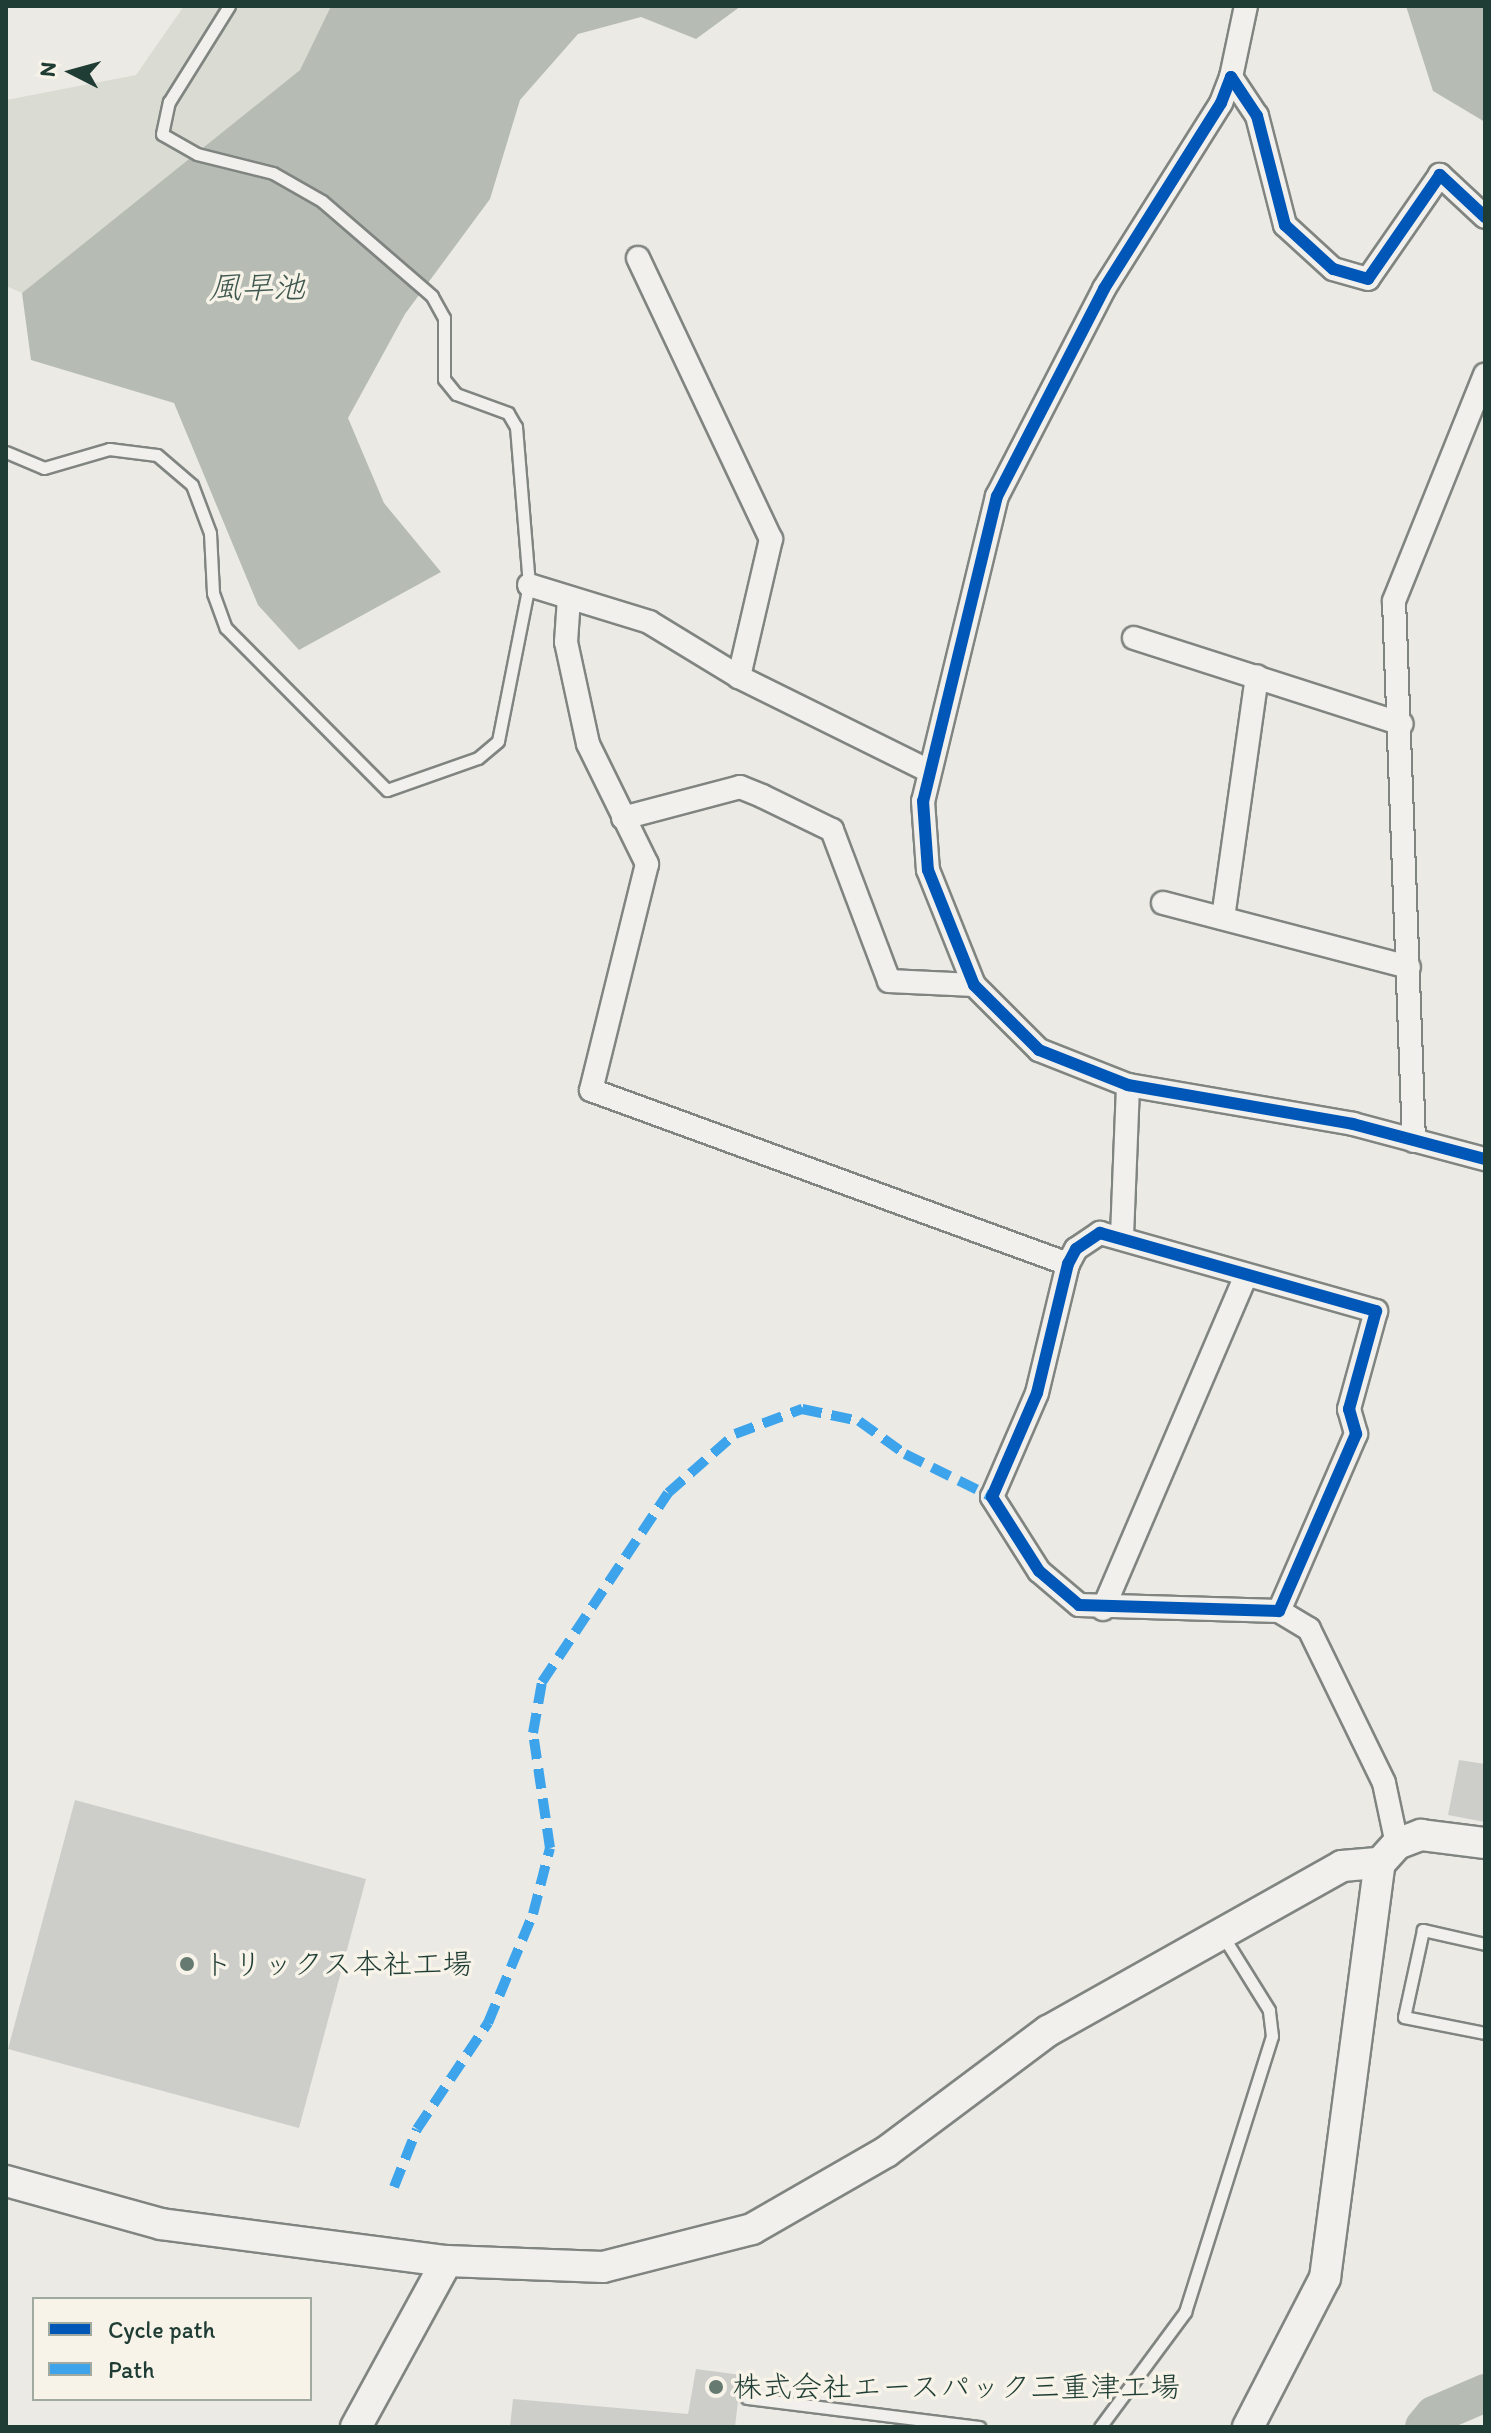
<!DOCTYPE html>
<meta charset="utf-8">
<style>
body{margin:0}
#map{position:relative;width:1491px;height:2433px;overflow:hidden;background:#ebeae4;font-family:Itim,"Klee One",sans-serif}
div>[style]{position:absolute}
.green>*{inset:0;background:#dadbd2}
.water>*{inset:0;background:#b6bcb4}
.river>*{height:38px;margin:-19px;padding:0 19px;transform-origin:19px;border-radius:19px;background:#b6bcb4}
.building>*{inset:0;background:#cdceca}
.roads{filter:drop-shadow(2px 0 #808581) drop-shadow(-2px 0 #808581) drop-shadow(0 2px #808581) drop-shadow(0 -2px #808581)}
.lane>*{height:11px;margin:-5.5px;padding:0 5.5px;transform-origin:5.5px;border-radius:5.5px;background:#f1f0ec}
.street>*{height:22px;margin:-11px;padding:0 11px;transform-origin:11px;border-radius:11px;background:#f1f0ec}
.secondary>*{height:30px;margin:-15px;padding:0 15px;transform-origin:15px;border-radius:15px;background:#f1f0ec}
.quiet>*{height:10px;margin-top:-5px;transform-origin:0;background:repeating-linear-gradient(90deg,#3da4eb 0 20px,transparent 0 30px)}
.cycleway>*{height:12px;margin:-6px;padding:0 6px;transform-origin:6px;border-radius:6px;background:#0057b8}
.dots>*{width:22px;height:22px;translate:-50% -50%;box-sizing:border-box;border:4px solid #f7f3e8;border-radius:50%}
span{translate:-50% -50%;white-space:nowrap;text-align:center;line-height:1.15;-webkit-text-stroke:7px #f7f3e8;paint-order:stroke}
.poi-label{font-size:30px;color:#1f3d34}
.left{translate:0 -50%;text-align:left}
.water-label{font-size:32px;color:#3f584f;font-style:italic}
.frame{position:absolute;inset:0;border:8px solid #1f3d34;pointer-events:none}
.legend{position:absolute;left:32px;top:2297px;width:280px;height:104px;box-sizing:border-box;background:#f7f3e8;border:2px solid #a1aaa0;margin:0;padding:10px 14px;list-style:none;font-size:24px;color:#1f3d34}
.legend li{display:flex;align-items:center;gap:16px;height:40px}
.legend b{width:40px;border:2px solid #a1aaa0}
.north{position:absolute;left:32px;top:32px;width:80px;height:80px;-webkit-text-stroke:6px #f7f3e8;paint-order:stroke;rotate:276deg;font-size:22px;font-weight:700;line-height:32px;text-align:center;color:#1f3d34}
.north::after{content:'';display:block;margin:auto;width:28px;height:36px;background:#1f3d34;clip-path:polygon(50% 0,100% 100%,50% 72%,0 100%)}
</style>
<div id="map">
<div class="green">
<i style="clip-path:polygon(184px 6px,331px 6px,300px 70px,22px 293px,6px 286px,6px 100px,136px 75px)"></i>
</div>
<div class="water">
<i style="clip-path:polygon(331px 6px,741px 6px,696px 39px,641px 17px,578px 34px,520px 100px,490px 199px,405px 314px,348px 418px,384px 503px,441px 572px,299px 650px,258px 605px,174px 403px,31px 360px,22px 293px,300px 70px)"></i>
<i style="clip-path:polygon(1406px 6px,1485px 6px,1485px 122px,1433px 91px)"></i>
</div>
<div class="river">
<i style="left:1424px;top:2427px;width:16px;rotate:-50deg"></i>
<i style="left:1434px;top:2415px;width:56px;rotate:-23.3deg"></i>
</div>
<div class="building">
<i style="clip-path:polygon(1459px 1760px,1485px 1764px,1485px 1822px,1448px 1815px)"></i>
<i style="clip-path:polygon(75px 1800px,366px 1879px,299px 2128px,8px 2049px)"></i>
<i style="clip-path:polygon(696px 2369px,741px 2375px,735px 2427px,510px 2427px,513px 2399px,688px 2414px)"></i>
</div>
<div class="roads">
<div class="lane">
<i style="left:6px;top:452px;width:41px;rotate:22.8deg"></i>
<i style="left:44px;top:468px;width:68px;rotate:-16.3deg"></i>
<i style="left:109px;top:449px;width:48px;rotate:7.1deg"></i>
<i style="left:157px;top:455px;width:46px;rotate:40.6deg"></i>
<i style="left:192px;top:485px;width:51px;rotate:69.4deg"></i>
<i style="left:210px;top:533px;width:60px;rotate:87.1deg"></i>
<i style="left:213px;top:593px;width:37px;rotate:70deg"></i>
<i style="left:226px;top:628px;width:228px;rotate:45.2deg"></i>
<i style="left:387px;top:790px;width:96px;rotate:-19.4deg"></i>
<i style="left:478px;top:758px;width:26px;rotate:-40deg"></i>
<i style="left:498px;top:741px;width:159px;rotate:-78.8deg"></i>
<i style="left:529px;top:585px;width:159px;rotate:-94.7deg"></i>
<i style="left:516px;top:427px;width:16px;rotate:-120deg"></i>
<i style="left:508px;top:413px;width:55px;rotate:-159.9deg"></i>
<i style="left:456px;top:394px;width:19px;rotate:-129deg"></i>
<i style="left:444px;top:379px;width:61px;rotate:-90deg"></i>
<i style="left:444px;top:318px;width:25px;rotate:-119deg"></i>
<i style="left:432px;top:296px;width:145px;rotate:-139.2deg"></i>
<i style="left:322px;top:201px;width:56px;rotate:-150.3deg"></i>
<i style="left:273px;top:173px;width:78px;rotate:-166deg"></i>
<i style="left:197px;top:154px;width:40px;rotate:-150.3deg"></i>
<i style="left:162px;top:134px;width:33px;rotate:-78deg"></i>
<i style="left:169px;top:102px;width:113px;rotate:-58deg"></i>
<i style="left:1485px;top:1944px;width:64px;rotate:-167.3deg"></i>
<i style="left:1423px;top:1930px;width:89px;rotate:102.3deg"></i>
<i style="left:1404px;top:2017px;width:83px;rotate:11.2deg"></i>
<i style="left:747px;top:2398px;width:234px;rotate:7.1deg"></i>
<i style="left:1100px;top:2427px;width:143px;rotate:-53.5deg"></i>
<i style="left:1185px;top:2312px;width:289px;rotate:-72.5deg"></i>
<i style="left:1272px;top:2036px;width:26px;rotate:-97deg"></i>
<i style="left:1269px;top:2010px;width:87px;rotate:-121.9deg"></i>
</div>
<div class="street">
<i style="left:1231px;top:77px;width:73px;rotate:-78.1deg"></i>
<i style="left:1485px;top:217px;width:62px;rotate:-137deg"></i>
<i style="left:1440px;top:175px;width:126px;rotate:124.7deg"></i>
<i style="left:1368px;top:279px;width:36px;rotate:-164deg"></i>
<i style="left:1333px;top:269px;width:65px;rotate:-137.5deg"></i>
<i style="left:1285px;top:225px;width:113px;rotate:-104.4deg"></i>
<i style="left:1257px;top:116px;width:47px;rotate:-123.7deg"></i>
<i style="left:1231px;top:77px;width:28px;rotate:111deg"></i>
<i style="left:1221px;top:103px;width:220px;rotate:122.2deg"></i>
<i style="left:1104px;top:289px;width:233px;rotate:117.3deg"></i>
<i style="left:997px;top:496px;width:314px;rotate:103.6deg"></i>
<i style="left:923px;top:801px;width:69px;rotate:85.9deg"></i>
<i style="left:928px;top:870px;width:124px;rotate:68.2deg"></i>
<i style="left:974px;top:985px;width:92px;rotate:45deg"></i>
<i style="left:1039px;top:1050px;width:96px;rotate:21.5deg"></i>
<i style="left:1128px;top:1085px;width:228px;rotate:9.8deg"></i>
<i style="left:1353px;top:1124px;width:137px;rotate:14.9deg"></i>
<i style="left:638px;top:258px;width:311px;rotate:64.7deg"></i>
<i style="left:771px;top:539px;width:142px;rotate:103.1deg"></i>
<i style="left:529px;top:585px;width:126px;rotate:17.1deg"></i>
<i style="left:649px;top:622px;width:105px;rotate:31.4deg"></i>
<i style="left:739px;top:677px;width:212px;rotate:26.3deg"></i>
<i style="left:569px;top:598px;width:44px;rotate:93.9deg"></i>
<i style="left:566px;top:642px;width:104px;rotate:77.8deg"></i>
<i style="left:588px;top:744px;width:134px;rotate:63.8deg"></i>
<i style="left:647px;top:864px;width:233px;rotate:103.9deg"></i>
<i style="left:591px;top:1090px;width:508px;rotate:20.04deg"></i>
<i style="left:1134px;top:638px;width:281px;rotate:17.8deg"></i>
<i style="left:623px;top:818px;width:121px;rotate:-14.8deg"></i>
<i style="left:740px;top:787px;width:24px;rotate:22deg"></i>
<i style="left:762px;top:796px;width:78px;rotate:25.9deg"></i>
<i style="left:832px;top:830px;width:161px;rotate:69.3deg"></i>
<i style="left:889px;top:981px;width:85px;rotate:2.7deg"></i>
<i style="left:1163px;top:903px;width:254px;rotate:14.6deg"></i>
<i style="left:1223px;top:918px;width:244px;rotate:-82deg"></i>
<i style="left:1414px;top:1141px;width:540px;rotate:-92.12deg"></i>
<i style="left:1394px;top:601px;width:244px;rotate:-68.1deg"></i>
<i style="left:1100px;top:1233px;width:287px;rotate:15.8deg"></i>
<i style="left:1376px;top:1311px;width:102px;rotate:105.4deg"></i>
<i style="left:1349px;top:1409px;width:26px;rotate:74deg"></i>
<i style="left:1356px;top:1434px;width:193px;rotate:113.5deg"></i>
<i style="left:1279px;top:1611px;width:200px;rotate:-178.3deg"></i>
<i style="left:1079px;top:1605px;width:52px;rotate:-139.6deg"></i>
<i style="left:1039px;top:1571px;width:88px;rotate:-122.4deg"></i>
<i style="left:992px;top:1497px;width:113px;rotate:-66.6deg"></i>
<i style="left:1037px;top:1393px;width:133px;rotate:-76.5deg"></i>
<i style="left:1068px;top:1264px;width:17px;rotate:-62deg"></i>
<i style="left:1076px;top:1249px;width:29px;rotate:-34deg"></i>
<i style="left:1122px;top:1236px;width:151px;rotate:-87.7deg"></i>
<i style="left:1103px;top:1609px;width:362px;rotate:-66.8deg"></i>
<i style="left:1279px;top:1611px;width:35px;rotate:31deg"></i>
<i style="left:1309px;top:1629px;width:171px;rotate:64deg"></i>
<i style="left:1384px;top:1783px;width:62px;rotate:78deg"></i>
</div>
<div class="secondary">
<i style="left:6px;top:2181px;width:161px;rotate:15.5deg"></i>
<i style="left:161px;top:2224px;width:288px;rotate:7.4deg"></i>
<i style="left:356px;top:2427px;width:189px;rotate:-61.3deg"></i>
<i style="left:447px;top:2261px;width:156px;rotate:2.2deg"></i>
<i style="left:603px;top:2267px;width:154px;rotate:-14.3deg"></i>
<i style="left:752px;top:2229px;width:155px;rotate:-29.9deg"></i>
<i style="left:886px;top:2152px;width:202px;rotate:-36.8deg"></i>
<i style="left:1048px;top:2031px;width:337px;rotate:-29.3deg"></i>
<i style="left:1342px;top:1866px;width:38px;rotate:-5deg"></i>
<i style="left:1248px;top:2427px;width:168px;rotate:-62.7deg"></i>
<i style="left:1325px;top:2278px;width:419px;rotate:-82.5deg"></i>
<i style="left:1380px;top:1863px;width:25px;rotate:-48deg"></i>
<i style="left:1397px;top:1844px;width:26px;rotate:-21deg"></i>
<i style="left:1421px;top:1835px;width:64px;rotate:7.1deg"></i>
</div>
</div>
<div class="quiet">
<i style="left:394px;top:2187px;width:62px;rotate:-68.4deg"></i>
<i style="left:417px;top:2129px;width:128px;rotate:-56.2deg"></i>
<i style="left:488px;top:2023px;width:118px;rotate:-67.6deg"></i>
<i style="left:533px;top:1914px;width:68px;rotate:-75.6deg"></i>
<i style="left:550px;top:1848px;width:116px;rotate:-98.4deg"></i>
<i style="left:533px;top:1733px;width:52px;rotate:-80deg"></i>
<i style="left:542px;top:1682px;width:227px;rotate:-56.3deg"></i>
<i style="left:668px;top:1493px;width:89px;rotate:-41.4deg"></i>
<i style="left:735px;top:1434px;width:72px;rotate:-20.5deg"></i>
<i style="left:802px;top:1409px;width:58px;rotate:11.9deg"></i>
<i style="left:859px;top:1421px;width:57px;rotate:35.7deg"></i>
<i style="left:905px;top:1454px;width:97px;rotate:26.3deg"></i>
</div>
<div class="cycleway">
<i style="left:1485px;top:217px;width:62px;rotate:-137deg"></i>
<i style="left:1440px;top:175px;width:126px;rotate:124.7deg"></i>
<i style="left:1368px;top:279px;width:36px;rotate:-164deg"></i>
<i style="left:1333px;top:269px;width:65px;rotate:-137.5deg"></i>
<i style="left:1285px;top:225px;width:113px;rotate:-104.4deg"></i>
<i style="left:1257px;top:116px;width:47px;rotate:-123.7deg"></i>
<i style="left:1231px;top:77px;width:28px;rotate:111deg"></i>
<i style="left:1221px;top:103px;width:220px;rotate:122.2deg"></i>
<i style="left:1104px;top:289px;width:233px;rotate:117.3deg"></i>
<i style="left:997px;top:496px;width:314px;rotate:103.6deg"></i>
<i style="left:923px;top:801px;width:69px;rotate:85.9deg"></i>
<i style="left:928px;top:870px;width:124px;rotate:68.2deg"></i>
<i style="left:974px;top:985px;width:92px;rotate:45deg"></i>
<i style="left:1039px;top:1050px;width:96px;rotate:21.5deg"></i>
<i style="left:1128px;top:1085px;width:228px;rotate:9.8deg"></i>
<i style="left:1353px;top:1124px;width:137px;rotate:14.9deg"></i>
<i style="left:1100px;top:1233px;width:287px;rotate:15.8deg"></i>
<i style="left:1376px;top:1311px;width:102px;rotate:105.4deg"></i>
<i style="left:1349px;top:1409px;width:26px;rotate:74deg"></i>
<i style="left:1356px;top:1434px;width:193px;rotate:113.5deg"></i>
<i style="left:1279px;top:1611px;width:200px;rotate:-178.3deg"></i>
<i style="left:1079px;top:1605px;width:52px;rotate:-139.6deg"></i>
<i style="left:1039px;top:1571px;width:88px;rotate:-122.4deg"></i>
<i style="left:992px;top:1497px;width:113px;rotate:-66.6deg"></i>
<i style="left:1037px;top:1393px;width:133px;rotate:-76.5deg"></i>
<i style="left:1068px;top:1264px;width:17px;rotate:-62deg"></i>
<i style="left:1076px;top:1249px;width:29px;rotate:-34deg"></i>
</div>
<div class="dots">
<i style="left:187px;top:1964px;background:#667a72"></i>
<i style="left:716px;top:2387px;background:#667a72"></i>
</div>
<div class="poi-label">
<span class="left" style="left:203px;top:1964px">トリックス本社工場</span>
<span class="left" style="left:732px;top:2387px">株式会社エースパック三重津工場</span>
</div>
<div class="water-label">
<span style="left:257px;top:287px">風早池</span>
</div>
<div class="frame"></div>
<ul class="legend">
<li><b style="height:10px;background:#0057b8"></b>Cycle path</li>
<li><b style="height:10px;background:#3da4eb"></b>Path</li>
</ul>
<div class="north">N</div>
</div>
